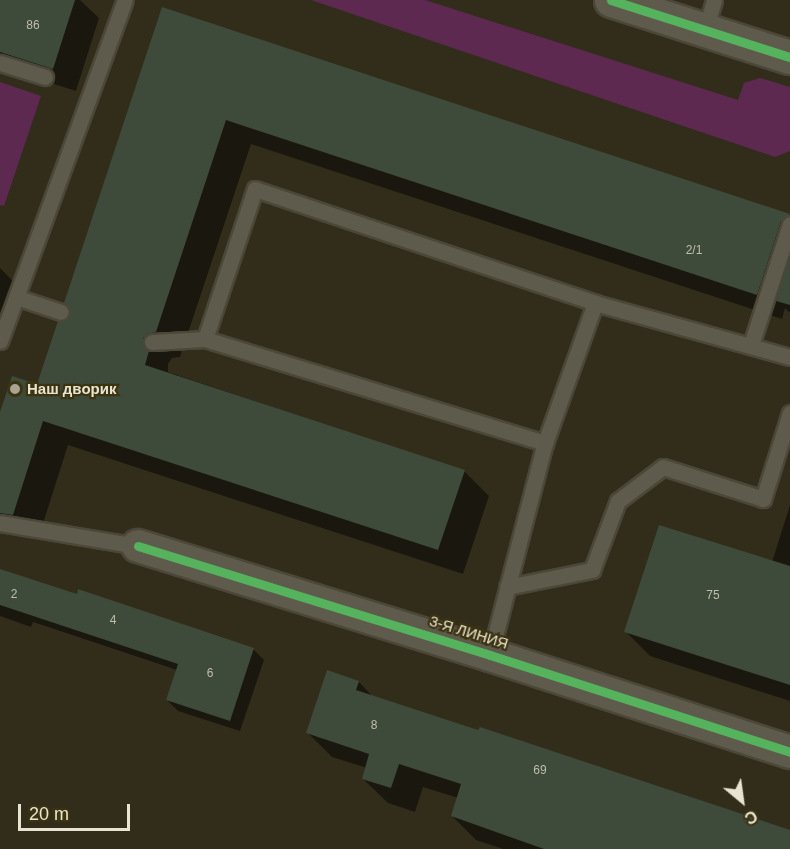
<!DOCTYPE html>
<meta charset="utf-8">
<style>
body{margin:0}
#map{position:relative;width:790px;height:849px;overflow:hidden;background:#322d1b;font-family:Arial,sans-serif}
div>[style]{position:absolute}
.green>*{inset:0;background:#5d2951}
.shadow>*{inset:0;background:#0007}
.building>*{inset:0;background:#3e4a3a}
.roads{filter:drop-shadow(2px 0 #4b4739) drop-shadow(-2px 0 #4b4739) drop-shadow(0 2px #4b4739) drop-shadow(0 -2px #4b4739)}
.service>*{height:15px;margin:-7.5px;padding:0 7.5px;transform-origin:7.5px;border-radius:7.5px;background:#5e5b4d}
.minor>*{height:32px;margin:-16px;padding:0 16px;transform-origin:16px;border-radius:16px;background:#5e5b4d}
.tertiary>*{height:33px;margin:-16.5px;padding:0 16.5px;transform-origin:16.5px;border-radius:16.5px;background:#5e5b4d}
.cycleway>*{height:9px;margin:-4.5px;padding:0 4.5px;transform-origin:4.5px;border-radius:4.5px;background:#56b35d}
.dots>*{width:16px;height:16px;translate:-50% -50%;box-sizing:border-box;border:3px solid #3c3311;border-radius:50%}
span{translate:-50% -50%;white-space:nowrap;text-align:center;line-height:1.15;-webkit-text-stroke:4.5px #3c3311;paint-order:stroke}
.number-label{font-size:12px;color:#bebeab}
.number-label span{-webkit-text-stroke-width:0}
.poi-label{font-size:15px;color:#e9e4d1;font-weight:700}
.left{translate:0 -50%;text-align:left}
.street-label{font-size:15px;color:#e9e4d1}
.north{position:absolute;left:712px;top:771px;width:60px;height:60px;-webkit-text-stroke:4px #3c3311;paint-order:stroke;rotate:151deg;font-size:16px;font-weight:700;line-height:24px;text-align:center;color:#e9e4d1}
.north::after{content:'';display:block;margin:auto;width:21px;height:27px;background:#e9e4d1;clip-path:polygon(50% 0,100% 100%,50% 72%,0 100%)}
.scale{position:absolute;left:18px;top:804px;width:112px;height:27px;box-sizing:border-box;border:3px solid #e9e4d1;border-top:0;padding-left:8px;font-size:18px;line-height:21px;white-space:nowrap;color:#e9e4d1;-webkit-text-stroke:4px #3c3311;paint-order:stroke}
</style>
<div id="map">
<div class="green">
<i style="clip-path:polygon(311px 0,425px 0,738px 100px,744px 83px,760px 78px,790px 87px,790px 151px,775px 157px)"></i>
<i style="clip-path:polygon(0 82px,41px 96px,4px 206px,0 205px)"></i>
</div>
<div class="shadow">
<i style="clip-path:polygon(0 0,80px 0,99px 18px,76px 91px,0 67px)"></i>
<i style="clip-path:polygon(162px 9px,786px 216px,790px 220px,790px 313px,785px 308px,782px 319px,251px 144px,180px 357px,172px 358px,168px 364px,168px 372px,464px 471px,489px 496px,463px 574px,68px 445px,40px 533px,0 521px,0 414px,38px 386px,64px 323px,71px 316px)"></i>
<i style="clip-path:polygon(0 268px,16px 284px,0 330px)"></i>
<i style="clip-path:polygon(790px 505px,790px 701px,650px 656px,626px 632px,772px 562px)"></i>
<i style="clip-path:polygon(0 571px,253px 649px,264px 660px,240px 731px,178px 711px,167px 700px,177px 670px,33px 622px,31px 627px,0 616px)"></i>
<i style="clip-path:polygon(359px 682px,374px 698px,790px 831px,790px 849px,503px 849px,476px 840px,452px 816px,458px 798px,423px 787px,415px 812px,388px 803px,363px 779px,367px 768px,332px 757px,308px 733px)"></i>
</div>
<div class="building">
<i style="clip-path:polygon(0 0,75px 0,53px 69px,0 52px)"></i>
<i style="clip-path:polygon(162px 7px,790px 214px,781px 221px,757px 295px,226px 120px,156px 332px,147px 334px,143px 338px,144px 347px,149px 351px,145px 365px,465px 470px,438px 550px,43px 421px,13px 515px,0 513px,0 412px,12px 376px,37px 384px,58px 321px,64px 321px,70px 316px,70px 309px,64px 303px)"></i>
<i style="clip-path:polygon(790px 256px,790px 305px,776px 301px)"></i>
<i style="clip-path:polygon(659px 525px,790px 566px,790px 685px,624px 632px)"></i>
<i style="clip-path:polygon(0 569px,77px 594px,78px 589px,254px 648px,230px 721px,166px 700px,178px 664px,0 605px)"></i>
<i style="clip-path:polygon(327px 670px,359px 681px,356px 690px,478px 730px,480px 727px,790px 830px,790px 849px,544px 849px,451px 816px,461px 784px,399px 764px,391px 788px,362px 779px,369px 754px,306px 733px)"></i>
</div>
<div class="roads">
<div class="service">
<i style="left:705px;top:30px;width:31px;rotate:-73deg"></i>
<i style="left:0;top:63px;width:47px;rotate:17.3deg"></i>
<i style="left:16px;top:297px;width:47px;rotate:18.4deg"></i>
<i style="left:205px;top:339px;width:158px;rotate:-71.6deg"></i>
<i style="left:255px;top:189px;width:359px;rotate:18.5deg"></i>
<i style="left:595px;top:303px;width:202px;rotate:15.5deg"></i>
<i style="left:0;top:341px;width:363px;rotate:-69.9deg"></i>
<i style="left:152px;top:342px;width:53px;rotate:-3.2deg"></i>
<i style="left:205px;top:339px;width:356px;rotate:17deg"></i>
<i style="left:751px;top:345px;width:127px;rotate:-72.1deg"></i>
<i style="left:0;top:523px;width:140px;rotate:9.5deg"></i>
<i style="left:507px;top:587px;width:87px;rotate:-11.3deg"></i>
<i style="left:592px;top:570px;width:74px;rotate:-69.4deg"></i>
<i style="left:618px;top:501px;width:56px;rotate:-37.1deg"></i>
<i style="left:663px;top:467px;width:105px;rotate:17.7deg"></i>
<i style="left:763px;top:499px;width:90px;rotate:-72.6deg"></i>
<i style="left:490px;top:655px;width:219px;rotate:-75.5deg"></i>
<i style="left:545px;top:443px;width:149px;rotate:-70.3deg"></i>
</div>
<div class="minor">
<i style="left:138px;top:546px;width:368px;rotate:17.2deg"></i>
<i style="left:490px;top:655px;width:315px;rotate:17.9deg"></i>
</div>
<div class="tertiary">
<i style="left:611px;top:0;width:188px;rotate:17.7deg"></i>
</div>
</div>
<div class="cycleway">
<i style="left:611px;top:0;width:188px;rotate:17.7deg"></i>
<i style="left:138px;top:546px;width:368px;rotate:17.2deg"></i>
<i style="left:490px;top:655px;width:315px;rotate:17.9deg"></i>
</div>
<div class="dots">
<i style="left:15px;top:389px;background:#a9a491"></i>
</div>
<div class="number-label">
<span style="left:33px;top:26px">86</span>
<span style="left:694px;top:251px">2/1</span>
<span style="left:14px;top:595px">2</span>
<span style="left:713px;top:596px">75</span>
<span style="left:113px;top:621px">4</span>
<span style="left:210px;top:674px">6</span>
<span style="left:374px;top:726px">8</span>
<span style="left:540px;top:771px">69</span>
</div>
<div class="poi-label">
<span class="left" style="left:27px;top:389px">Наш дворик</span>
</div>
<div class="street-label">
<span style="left:469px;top:632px;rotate:17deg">3-Я ЛИНИЯ</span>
</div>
<div class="north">С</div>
<div class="scale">20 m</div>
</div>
